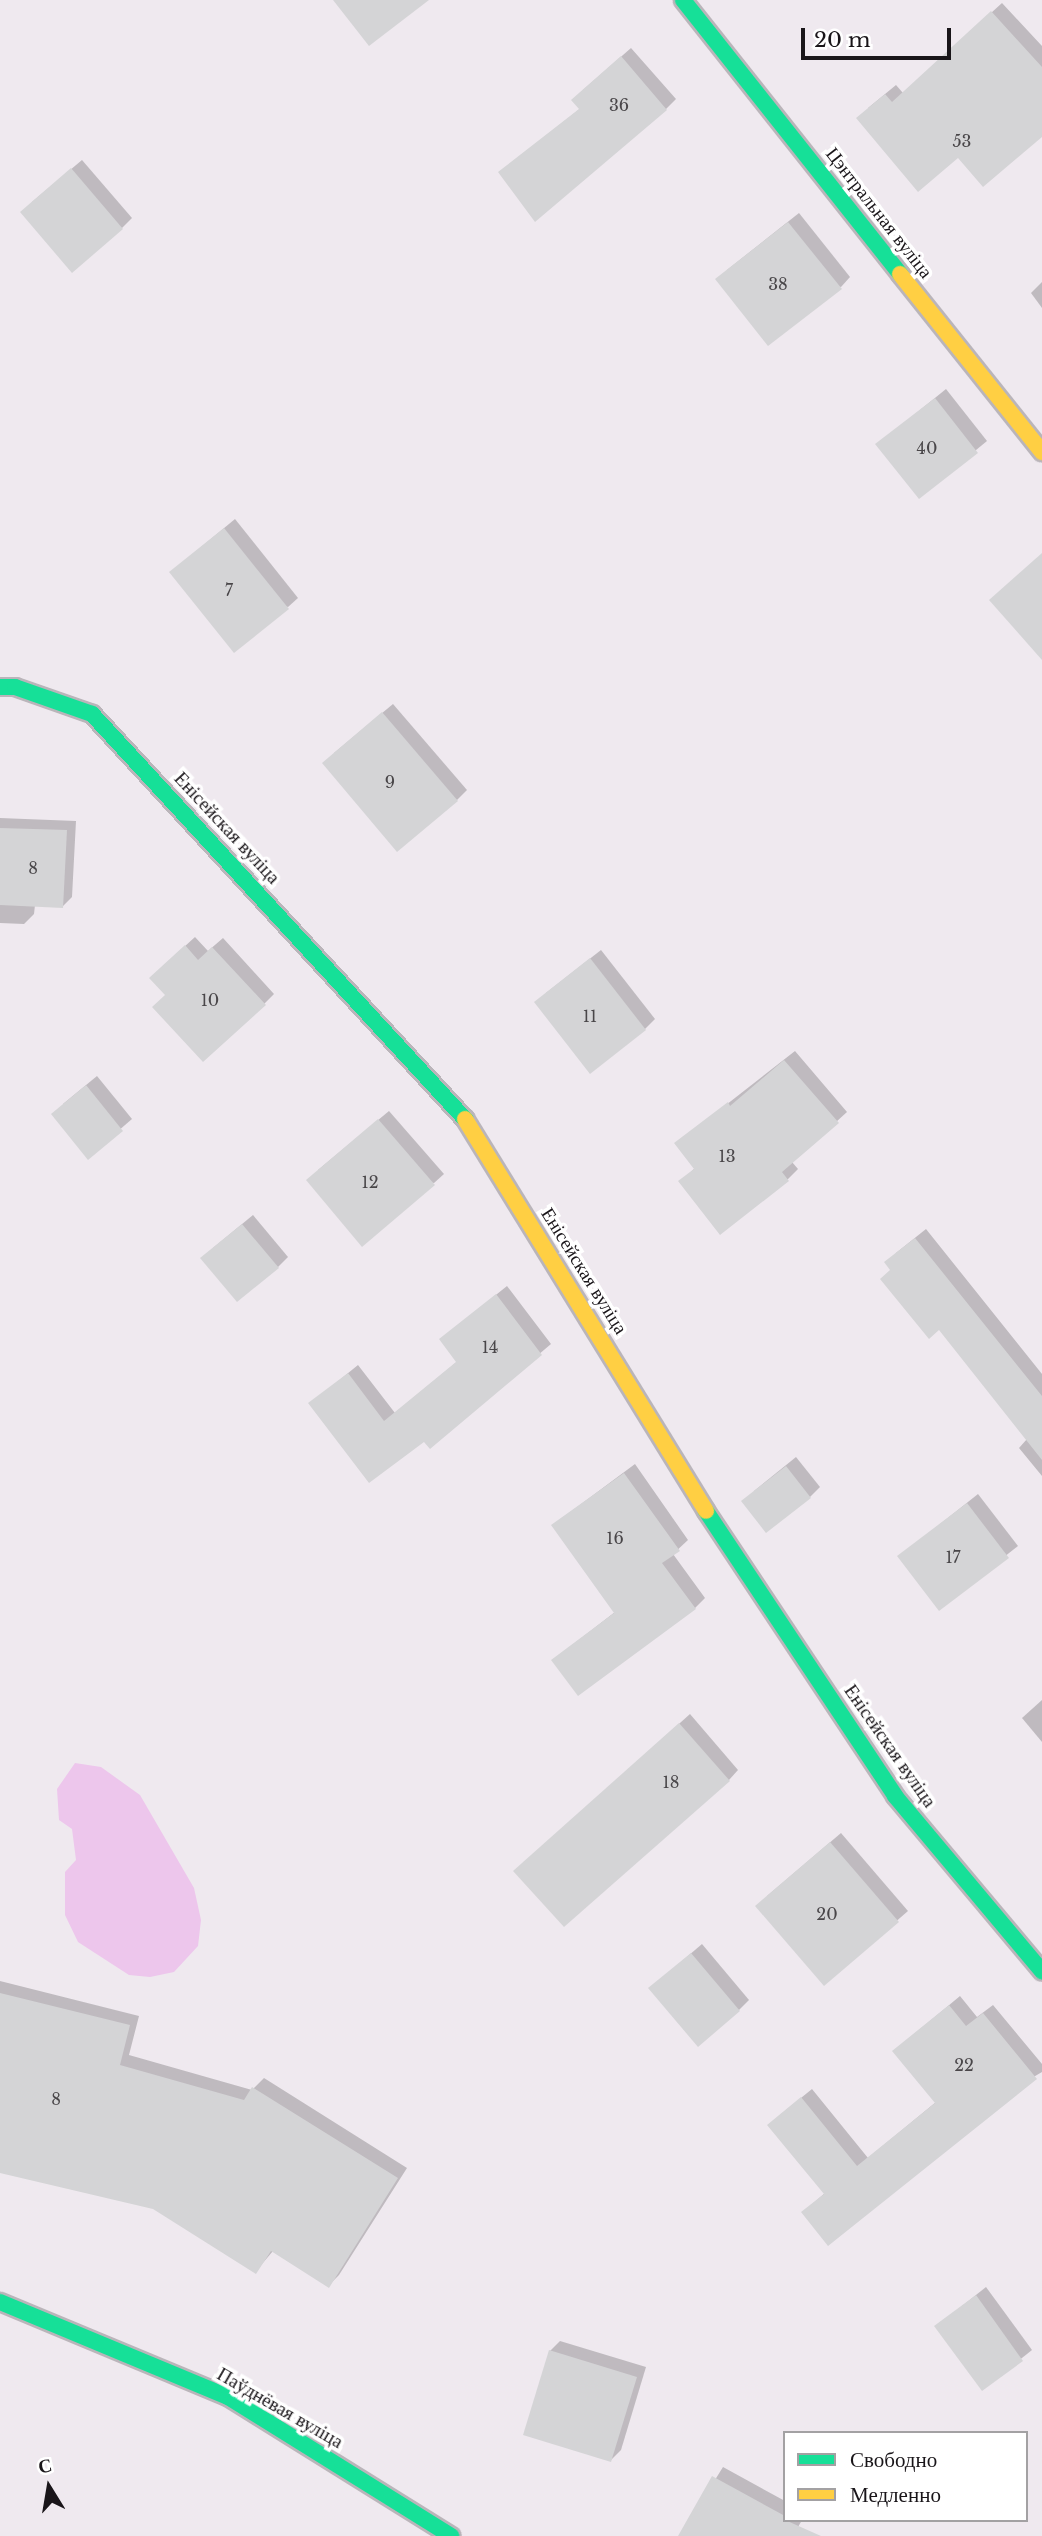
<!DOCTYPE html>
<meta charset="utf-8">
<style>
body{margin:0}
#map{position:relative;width:1042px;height:2536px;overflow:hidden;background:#efe9ef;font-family:"Libre Baskerville",serif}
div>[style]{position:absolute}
.water>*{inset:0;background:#edc6ec}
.shadow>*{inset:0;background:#0003}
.building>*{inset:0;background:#d4d4d6}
.roads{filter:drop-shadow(2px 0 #bab5ba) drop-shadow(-2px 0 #bab5ba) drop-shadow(0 2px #bab5ba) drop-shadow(0 -2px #bab5ba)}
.fast>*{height:16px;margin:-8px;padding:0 8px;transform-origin:8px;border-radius:8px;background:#16e098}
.slow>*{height:16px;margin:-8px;padding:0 8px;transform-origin:8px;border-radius:8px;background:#ffcf43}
span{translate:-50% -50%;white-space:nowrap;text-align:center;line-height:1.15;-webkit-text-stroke:7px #fff;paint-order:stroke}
.number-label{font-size:16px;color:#494649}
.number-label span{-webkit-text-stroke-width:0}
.street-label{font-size:19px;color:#191519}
.legend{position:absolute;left:783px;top:2431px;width:245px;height:91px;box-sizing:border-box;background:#fff;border:2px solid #a3a1a3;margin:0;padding:9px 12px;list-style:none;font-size:21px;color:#191519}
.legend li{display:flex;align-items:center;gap:14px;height:35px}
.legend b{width:35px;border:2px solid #a3a1a3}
.north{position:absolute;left:14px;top:2452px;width:70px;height:70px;-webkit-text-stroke:5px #fff;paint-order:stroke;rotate:349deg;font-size:19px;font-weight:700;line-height:28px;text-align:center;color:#191519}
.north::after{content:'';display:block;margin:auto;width:24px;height:32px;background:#191519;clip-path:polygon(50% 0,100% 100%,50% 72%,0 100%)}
.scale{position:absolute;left:801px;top:28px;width:150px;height:32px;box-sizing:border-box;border:4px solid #191519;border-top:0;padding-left:9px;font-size:21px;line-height:24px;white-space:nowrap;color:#191519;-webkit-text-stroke:5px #fff;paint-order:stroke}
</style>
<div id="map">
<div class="water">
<i style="clip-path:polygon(75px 1763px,101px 1767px,140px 1795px,194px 1888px,201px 1920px,198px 1946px,174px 1972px,150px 1977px,129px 1975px,78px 1942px,65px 1915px,65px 1872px,76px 1860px,72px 1829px,59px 1820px,57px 1789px)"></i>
</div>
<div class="shadow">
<i style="clip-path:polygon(1002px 3px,1042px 46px,1042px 123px,868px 108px,896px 85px,903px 93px)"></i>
<i style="clip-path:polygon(631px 48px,676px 99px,666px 109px,500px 172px,581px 108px,583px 90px)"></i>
<i style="clip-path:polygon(82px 160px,132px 218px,122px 228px,32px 202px)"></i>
<i style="clip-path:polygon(799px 213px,850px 277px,841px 287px,727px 270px)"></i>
<i style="clip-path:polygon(1042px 282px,1042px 308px,1031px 293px)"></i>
<i style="clip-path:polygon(946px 389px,987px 441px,919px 497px,878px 444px)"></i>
<i style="clip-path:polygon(235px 519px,298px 598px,288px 607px,171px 572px)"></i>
<i style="clip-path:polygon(393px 704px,467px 790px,457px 800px,334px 753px)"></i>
<i style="clip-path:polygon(0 818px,76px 821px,72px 897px,62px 907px,35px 905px,34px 914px,24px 924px,0 923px)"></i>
<i style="clip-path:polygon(195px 937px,208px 951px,223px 938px,274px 994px,264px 1004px,167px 994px,161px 968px)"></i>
<i style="clip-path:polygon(601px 950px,655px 1019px,645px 1029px,546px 993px)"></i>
<i style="clip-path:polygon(795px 1051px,847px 1112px,792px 1162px,798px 1169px,788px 1179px,721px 1232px,681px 1181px,695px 1168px,676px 1144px)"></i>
<i style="clip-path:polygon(97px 1076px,132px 1119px,88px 1157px,63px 1104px)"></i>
<i style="clip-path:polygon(389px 1111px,444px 1174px,434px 1183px,318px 1170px)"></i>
<i style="clip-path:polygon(253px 1215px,288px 1257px,278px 1267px,213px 1248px)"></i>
<i style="clip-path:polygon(926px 1229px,1042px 1374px,1042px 1476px,1019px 1448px,1027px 1439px,892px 1269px,896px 1253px)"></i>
<i style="clip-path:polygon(507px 1286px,551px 1344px,430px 1447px,424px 1439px,310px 1404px,358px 1365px,395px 1413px,458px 1361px,441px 1339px)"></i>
<i style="clip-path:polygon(796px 1457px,820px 1487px,810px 1497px,754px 1491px)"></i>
<i style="clip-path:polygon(635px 1464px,688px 1540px,673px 1554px,705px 1598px,695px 1608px,553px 1660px,615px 1612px,553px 1525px)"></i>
<i style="clip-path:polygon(978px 1494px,1018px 1546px,939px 1608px,900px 1556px)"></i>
<i style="clip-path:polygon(1042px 1700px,1042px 1742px,1022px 1718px)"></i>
<i style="clip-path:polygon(690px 1714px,738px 1770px,729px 1780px,525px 1862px)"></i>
<i style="clip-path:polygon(841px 1833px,908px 1911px,824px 1984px,767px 1896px)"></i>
<i style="clip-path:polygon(702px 1944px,749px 2000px,739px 2010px,661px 1979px)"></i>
<i style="clip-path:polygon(0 1981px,139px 2016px,129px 2055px,252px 2090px,264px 2078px,407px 2168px,339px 2275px,329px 2285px,273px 2251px,256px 2271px,153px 2207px,0 2171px)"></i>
<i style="clip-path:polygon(960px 1996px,977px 2017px,993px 2005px,1042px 2064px,1042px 2072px,803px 2212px,825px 2193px,780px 2115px,812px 2089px,868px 2158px,936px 2102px,894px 2051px)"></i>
<i style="clip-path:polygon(986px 2287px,1032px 2350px,983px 2389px,937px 2326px)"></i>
<i style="clip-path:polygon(560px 2341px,646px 2367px,621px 2450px,611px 2460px,550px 2351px)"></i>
<i style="clip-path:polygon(723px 2467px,785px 2501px,785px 2520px,802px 2520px,793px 2536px,680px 2536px)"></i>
</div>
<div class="building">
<i style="clip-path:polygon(333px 0,429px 0,369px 46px)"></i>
<i style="clip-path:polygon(991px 11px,1042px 67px,1042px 137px,983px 187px,958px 158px,918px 192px,856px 118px,885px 94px,892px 102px)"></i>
<i style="clip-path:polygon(621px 56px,667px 110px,535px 222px,498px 172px,579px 109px,571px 100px)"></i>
<i style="clip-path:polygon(71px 168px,123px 229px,72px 273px,20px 212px)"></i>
<i style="clip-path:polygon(788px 222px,842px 289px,768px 346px,715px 279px)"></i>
<i style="clip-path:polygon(935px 398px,978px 453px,919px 499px,875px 444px)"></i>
<i style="clip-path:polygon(224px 528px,289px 609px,234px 653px,169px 572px)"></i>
<i style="clip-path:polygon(1042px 553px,1042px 660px,989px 600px)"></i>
<i style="clip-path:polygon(382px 712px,458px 801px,397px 852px,322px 763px)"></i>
<i style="clip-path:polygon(0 828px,67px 830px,63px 908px,0 905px)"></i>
<i style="clip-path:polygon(185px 945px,198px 960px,212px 947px,266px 1005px,203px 1062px,152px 1007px,165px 995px,149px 978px)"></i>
<i style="clip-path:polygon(590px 958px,646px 1030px,590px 1074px,534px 1002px)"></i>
<i style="clip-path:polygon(784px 1060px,839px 1123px,782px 1172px,789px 1181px,720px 1235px,678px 1181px,694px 1169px,674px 1143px,728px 1102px,730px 1106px)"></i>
<i style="clip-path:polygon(86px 1085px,123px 1131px,88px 1160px,51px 1114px)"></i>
<i style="clip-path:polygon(378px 1119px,435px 1185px,362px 1247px,306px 1180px)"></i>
<i style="clip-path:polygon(242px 1224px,279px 1268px,237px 1302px,200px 1258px)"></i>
<i style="clip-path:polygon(915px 1238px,1042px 1396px,1042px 1460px,939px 1330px,929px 1339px,880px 1279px,890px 1270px,884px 1262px)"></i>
<i style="clip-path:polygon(496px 1294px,542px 1355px,430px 1449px,424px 1442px,369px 1483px,308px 1403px,348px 1373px,384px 1421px,456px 1362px,439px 1339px)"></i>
<i style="clip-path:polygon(786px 1466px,811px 1498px,766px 1533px,741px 1501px)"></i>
<i style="clip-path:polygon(624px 1473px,680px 1551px,662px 1563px,696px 1609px,578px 1696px,551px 1660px,614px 1613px,551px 1525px)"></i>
<i style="clip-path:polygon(967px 1503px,1009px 1558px,939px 1611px,897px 1556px)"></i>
<i style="clip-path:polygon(679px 1723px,730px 1781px,564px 1927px,513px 1871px)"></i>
<i style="clip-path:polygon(830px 1842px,899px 1922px,824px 1986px,755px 1906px)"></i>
<i style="clip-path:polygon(691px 1953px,740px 2011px,698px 2047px,648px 1988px)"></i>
<i style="clip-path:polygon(0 1993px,130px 2025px,120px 2065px,244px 2100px,252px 2087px,398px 2178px,329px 2288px,271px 2251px,256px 2274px,153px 2209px,0 2173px)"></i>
<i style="clip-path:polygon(949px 2005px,966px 2026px,983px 2013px,1037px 2079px,828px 2246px,801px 2212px,824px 2194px,767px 2125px,801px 2097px,857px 2166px,935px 2103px,892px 2051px)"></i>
<i style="clip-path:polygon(976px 2295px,1023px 2361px,982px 2391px,934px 2326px)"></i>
<i style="clip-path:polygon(549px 2350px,637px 2377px,611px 2462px,523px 2435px)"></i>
<i style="clip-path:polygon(712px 2476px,785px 2516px,785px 2520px,821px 2536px,678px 2536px)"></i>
</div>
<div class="roads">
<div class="fast">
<i style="left:683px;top:0;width:350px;rotate:51.6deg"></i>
<i style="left:0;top:687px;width:15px"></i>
<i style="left:15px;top:687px;width:82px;rotate:19.3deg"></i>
<i style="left:92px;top:714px;width:551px;rotate:47.36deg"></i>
<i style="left:706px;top:1511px;width:342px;rotate:56.4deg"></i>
<i style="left:895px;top:1796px;width:229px;rotate:50deg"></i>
<i style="left:0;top:2302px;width:247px;rotate:22.6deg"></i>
<i style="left:228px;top:2397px;width:263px;rotate:31.9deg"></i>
</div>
<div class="slow">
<i style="left:900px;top:274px;width:228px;rotate:51.4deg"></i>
<i style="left:465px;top:1119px;width:460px;rotate:58.4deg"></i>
</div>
</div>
<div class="number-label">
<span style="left:619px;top:105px">36</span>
<span style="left:962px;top:141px">53</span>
<span style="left:778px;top:284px">38</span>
<span style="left:927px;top:448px">40</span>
<span style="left:229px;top:590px">7</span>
<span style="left:390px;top:782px">9</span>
<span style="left:33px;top:868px">8</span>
<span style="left:210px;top:1000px">10</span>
<span style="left:590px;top:1016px">11</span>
<span style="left:727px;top:1156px">13</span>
<span style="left:370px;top:1182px">12</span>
<span style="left:490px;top:1347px">14</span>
<span style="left:615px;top:1538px">16</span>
<span style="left:953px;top:1557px">17</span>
<span style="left:671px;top:1782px">18</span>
<span style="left:827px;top:1914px">20</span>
<span style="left:964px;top:2065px">22</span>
<span style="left:56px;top:2099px">8</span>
</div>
<div class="street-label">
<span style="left:879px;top:213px;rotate:52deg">Цэнтральная вуліца</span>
<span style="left:227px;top:828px;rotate:47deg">Енісейская вуліца</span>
<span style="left:584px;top:1271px;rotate:58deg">Енісейская вуліца</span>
<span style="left:890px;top:1746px;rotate:55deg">Енісейская вуліца</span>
<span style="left:280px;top:2408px;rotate:30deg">Паўднёвая вуліца</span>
</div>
<ul class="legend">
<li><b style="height:9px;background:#16e098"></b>Свободно</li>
<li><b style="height:9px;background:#ffcf43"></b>Медленно</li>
</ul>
<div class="north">С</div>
<div class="scale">20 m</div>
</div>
